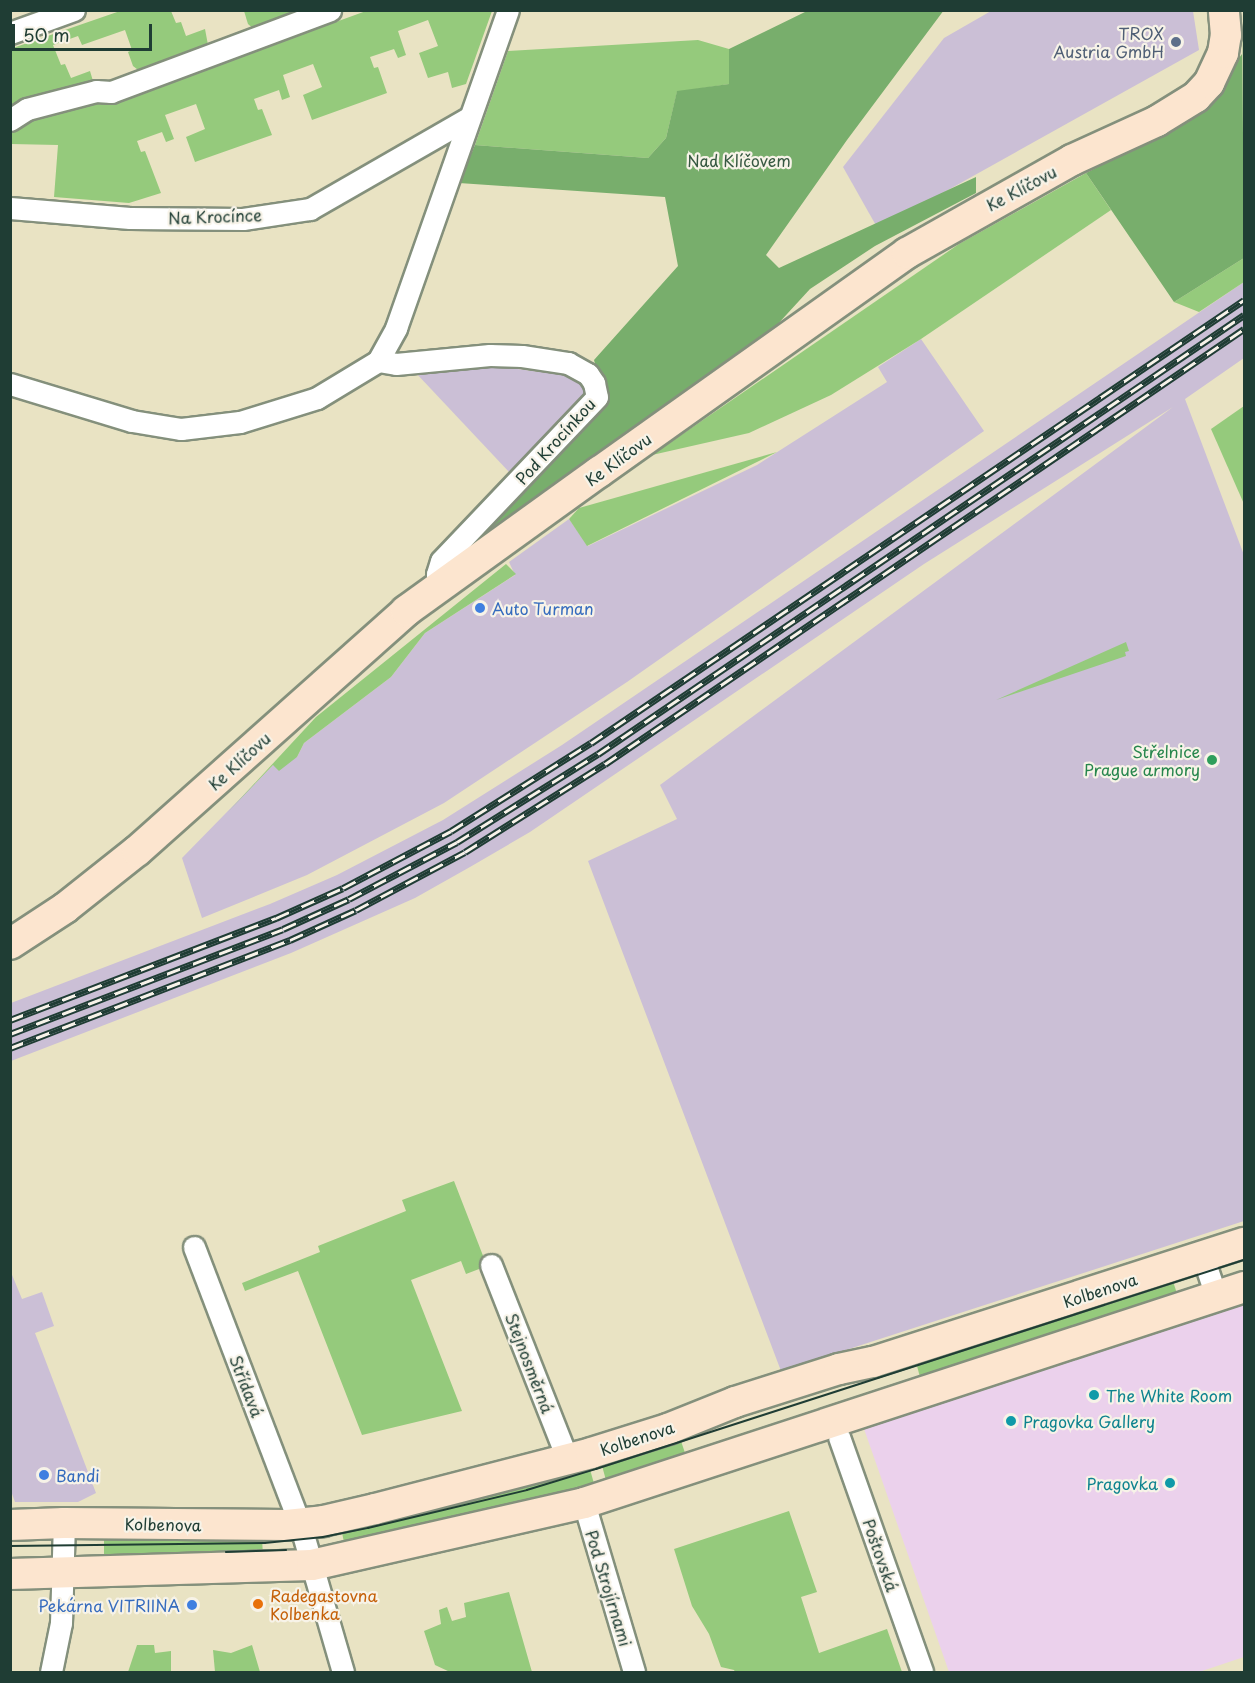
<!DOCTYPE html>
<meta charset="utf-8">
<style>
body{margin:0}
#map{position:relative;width:1255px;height:1683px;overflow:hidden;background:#e9e3c3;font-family:"Playpen Sans",sans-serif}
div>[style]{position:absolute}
.built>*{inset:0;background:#ebd1ec}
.industrial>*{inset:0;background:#cbbfd6}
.green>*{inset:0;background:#95ca7c}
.forest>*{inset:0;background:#78ae6c}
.roads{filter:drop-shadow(2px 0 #84907c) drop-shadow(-2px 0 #84907c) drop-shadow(0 2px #84907c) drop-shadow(0 -2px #84907c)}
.street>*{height:21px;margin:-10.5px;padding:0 10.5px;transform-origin:10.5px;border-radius:10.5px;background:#fff}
.secondary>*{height:30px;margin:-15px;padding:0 15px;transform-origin:15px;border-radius:15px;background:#fce5cf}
.tram>*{height:1.5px;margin:-0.75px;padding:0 0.75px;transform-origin:0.75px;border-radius:0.75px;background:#1f3d34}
.rail>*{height:7px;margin-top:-3.5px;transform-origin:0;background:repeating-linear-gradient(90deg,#f7f3e8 0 14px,#1f3d34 0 28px);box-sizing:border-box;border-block:2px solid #1f3d34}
.dots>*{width:16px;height:16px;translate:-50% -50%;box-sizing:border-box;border:3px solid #f7f3e8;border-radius:50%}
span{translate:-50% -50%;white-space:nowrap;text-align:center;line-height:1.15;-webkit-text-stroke:4.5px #f7f3e8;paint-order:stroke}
.service-label{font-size:16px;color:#4e5e75}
.right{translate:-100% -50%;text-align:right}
.park-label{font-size:16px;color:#375942}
.street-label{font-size:16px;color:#1f3d34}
.shop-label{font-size:16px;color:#366cbe}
.left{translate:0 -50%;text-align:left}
.leisure-label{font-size:16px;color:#27864d}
.culture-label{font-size:16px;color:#0d838f}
.food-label{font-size:16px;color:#c56008}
.frame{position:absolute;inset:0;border:12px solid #1f3d34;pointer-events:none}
.scale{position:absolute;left:12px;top:24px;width:140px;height:27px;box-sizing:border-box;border:3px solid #1f3d34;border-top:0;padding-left:8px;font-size:18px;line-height:21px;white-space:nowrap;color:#1f3d34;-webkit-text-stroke:4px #f7f3e8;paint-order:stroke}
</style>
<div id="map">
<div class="built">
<i style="clip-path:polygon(1244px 1299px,1244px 1657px,1199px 1672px,949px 1672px,863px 1426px)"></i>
</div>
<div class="industrial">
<i style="clip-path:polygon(991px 11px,1193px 11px,1199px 50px,878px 229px,843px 167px,944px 38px)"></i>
<i style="clip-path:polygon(1244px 282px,1244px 358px,1185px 399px,1244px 555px,1244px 1221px,781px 1371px,588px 861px,677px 819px,660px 785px,1173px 407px,924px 564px,530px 832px,470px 867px,415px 898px,291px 953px,11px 1061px,11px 1003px,270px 904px,337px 875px,443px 820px,562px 745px)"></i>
<i style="clip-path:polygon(921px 339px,984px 431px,627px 682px,444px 803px,307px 875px,202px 918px,182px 858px,273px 765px,297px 757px,304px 743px,391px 677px,425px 633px,515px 575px,509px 562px,569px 519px,588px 546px,757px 465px,887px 382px,878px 367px)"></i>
<i style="clip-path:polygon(494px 366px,579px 377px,586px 395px,511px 474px,415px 372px)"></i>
<i style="clip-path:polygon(10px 1270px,22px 1299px,42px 1292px,54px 1326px,35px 1333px,96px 1493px,78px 1502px,15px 1502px,11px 1491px)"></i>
</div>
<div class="green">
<i style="clip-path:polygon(123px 10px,171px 11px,176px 23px,181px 22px,186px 36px,205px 29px,208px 45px,142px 73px,133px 66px,128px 52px,132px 50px,125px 30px,82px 45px,78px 36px,53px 45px,61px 65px,65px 64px,71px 78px,90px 71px,93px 81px,11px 113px,10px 49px)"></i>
<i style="clip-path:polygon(244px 11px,319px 11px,257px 32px,248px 24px)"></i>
<i style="clip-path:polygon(366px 11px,492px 11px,466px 84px,452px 88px,448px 72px,428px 78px,419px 53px,438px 46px,428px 20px,398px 31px,406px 55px,398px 58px,394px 49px,370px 57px,374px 68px,378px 67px,387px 93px,312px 120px,303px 95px,322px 87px,313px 64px,283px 75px,290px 97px,282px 100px,279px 90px,254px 99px,258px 110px,262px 109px,272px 135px,195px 162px,186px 137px,205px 129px,196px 104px,165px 115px,174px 139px,166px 142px,162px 132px,137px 141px,141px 152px,145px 151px,161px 193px,129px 203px,54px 197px,58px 145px,11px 144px,10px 131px,23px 122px,97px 102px,118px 101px)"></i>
<i style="clip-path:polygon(698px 40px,729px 49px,729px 84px,677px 92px,666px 138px,648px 158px,475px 145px,508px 51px)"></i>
<i style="clip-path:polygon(1086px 173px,1111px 210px,921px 339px,831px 395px,749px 433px,652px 455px,959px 244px)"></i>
<i style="clip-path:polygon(1244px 258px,1244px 282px,1199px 312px,1174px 302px)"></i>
<i style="clip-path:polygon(1244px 406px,1244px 504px,1211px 429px)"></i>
<i style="clip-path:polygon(777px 452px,587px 546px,569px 519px,579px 508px)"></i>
<i style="clip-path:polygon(506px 564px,516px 574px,425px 633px,391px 677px,304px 743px,297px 757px,279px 771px,273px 765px,227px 813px,316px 717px)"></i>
<i style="clip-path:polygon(1126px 642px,1129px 651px,1125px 652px,1126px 656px,996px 700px)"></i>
<i style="clip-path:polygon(454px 1181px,487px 1266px,466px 1274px,461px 1261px,411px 1280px,462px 1411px,362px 1435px,298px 1271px,245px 1291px,242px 1283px,320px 1252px,318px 1246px,406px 1211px,402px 1200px)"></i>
<i style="clip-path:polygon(1172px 1278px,1178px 1297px,921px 1381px,916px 1362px)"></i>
<i style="clip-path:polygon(679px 1435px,687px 1459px,607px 1484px,601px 1462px)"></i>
<i style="clip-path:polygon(589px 1466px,595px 1487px,345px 1547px,341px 1528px)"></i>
<i style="clip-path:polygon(789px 1511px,817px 1592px,801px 1597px,819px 1653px,887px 1629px,902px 1672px,735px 1672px,734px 1670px,721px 1667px,709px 1634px,692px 1606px,674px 1549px)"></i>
<i style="clip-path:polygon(104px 1536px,262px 1537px,263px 1557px,104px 1561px)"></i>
<i style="clip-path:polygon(509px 1592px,532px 1672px,450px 1672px,435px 1665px,424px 1631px,441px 1624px,439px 1610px,447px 1607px,452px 1621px,466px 1617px,464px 1603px)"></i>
<i style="clip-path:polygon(137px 1645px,154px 1645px,155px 1653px,171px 1651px,171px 1672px,128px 1672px)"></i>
<i style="clip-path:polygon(252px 1645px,260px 1672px,215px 1672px,213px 1650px,231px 1653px)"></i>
</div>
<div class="forest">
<i style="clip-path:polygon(944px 10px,847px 140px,766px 255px,779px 268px,976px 177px,976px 193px,875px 246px,810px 289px,776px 326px,463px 555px,465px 544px,605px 402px,594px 360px,678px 266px,665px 197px,459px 183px,475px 145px,648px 158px,666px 138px,677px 91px,729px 84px,729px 49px,807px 11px)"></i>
<i style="clip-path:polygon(1242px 11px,1244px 258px,1174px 302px,1086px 173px,1194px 118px,1242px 54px)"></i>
</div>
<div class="roads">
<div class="street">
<i style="left:10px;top:33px;width:68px;rotate:-19.8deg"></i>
<i style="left:10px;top:120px;width:20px;rotate:-33deg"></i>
<i style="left:27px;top:109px;width:71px;rotate:-14.6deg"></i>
<i style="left:96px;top:91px;width:15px;rotate:4deg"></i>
<i style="left:111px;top:92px;width:234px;rotate:-20.5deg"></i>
<i style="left:10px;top:208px;width:120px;rotate:4.8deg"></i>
<i style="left:130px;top:218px;width:113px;rotate:0.5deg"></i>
<i style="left:243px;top:219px;width:68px;rotate:-8.5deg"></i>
<i style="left:310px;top:209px;width:182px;rotate:-29.9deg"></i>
<i style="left:378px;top:361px;width:18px;rotate:9deg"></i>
<i style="left:396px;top:364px;width:94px;rotate:-5.5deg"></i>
<i style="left:490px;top:355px;width:32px;rotate:2deg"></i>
<i style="left:522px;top:356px;width:47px;rotate:8.7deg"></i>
<i style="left:568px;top:363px;width:23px;rotate:29deg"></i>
<i style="left:588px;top:374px;width:11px;rotate:56deg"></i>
<i style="left:594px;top:383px;width:14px;rotate:78deg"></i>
<i style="left:597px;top:397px;width:226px;rotate:133.6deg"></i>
<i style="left:441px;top:561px;width:14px;rotate:107deg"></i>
<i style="left:437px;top:574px;width:12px;rotate:59deg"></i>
<i style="left:10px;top:384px;width:127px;rotate:16.9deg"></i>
<i style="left:132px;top:421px;width:50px;rotate:9.3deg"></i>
<i style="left:181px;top:429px;width:59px;rotate:-6.8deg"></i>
<i style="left:240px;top:422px;width:81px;rotate:-17.3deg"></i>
<i style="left:317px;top:398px;width:71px;rotate:-31.2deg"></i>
<i style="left:378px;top:361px;width:38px;rotate:-61deg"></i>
<i style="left:396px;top:328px;width:337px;rotate:-70.6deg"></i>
<i style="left:194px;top:1247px;width:297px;rotate:69.1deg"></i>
<i style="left:300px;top:1524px;width:154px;rotate:73.8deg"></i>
<i style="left:1203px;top:1257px;width:41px;rotate:71.6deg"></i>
<i style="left:491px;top:1265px;width:210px;rotate:68.5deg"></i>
<i style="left:839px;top:1437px;width:249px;rotate:70.5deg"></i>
<i style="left:584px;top:1503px;width:176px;rotate:73.5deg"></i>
<i style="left:51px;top:1672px;width:50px;rotate:-78.5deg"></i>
<i style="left:61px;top:1623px;width:100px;rotate:-88.3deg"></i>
</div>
<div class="secondary">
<i style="left:10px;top:944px;width:66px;rotate:-33.2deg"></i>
<i style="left:65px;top:908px;width:92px;rotate:-38.4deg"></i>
<i style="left:137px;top:851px;width:361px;rotate:-41.7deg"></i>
<i style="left:406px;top:611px;width:238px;rotate:-35.8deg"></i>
<i style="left:599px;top:472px;width:378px;rotate:-35.4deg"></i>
<i style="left:907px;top:253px;width:189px;rotate:-29.4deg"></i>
<i style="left:1072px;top:160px;width:94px;rotate:-24.6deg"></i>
<i style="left:1157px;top:121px;width:46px;rotate:-31.6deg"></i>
<i style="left:1196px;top:97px;width:19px;rotate:-47deg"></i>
<i style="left:1209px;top:83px;width:33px;rotate:-65deg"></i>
<i style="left:1223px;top:53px;width:18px;rotate:-81deg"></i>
<i style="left:1226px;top:35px;width:25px;rotate:-95deg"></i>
<i style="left:10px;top:1525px;width:54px;rotate:-2.1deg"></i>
<i style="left:64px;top:1523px;width:223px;rotate:0.5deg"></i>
<i style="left:287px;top:1525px;width:36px;rotate:-6deg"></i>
<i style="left:323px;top:1521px;width:53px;rotate:-13deg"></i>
<i style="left:375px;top:1509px;width:223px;rotate:-14.5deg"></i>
<i style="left:591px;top:1453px;width:81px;rotate:-17.3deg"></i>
<i style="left:668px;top:1429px;width:72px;rotate:-21.9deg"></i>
<i style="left:735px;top:1402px;width:109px;rotate:-17.6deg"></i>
<i style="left:839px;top:1369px;width:35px;rotate:-12deg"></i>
<i style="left:873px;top:1362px;width:390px;rotate:-17.8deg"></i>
<i style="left:10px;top:1574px;width:302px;rotate:-1.7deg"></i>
<i style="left:312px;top:1565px;width:279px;rotate:-12.8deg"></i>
<i style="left:584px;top:1503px;width:694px;rotate:-18.12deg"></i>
</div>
</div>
<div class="tram">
<i style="left:10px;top:1546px;width:255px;rotate:-0.7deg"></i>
<i style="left:265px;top:1543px;width:58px;rotate:-5.9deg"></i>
<i style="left:323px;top:1537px;width:46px;rotate:-11.3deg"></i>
<i style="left:368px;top:1528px;width:163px;rotate:-13.4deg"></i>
<i style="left:527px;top:1490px;width:72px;rotate:-16.9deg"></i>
<i style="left:596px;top:1469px;width:681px;rotate:-17.88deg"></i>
<i style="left:226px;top:1552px;width:60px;rotate:-1.9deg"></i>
</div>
<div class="rail">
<i style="left:10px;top:1020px;width:285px;rotate:-21deg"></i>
<i style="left:276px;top:918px;width:73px;rotate:-24.1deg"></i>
<i style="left:343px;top:888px;width:122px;rotate:-27.8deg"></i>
<i style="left:451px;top:831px;width:165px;rotate:-32.2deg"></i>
<i style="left:591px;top:743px;width:789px;rotate:-34.15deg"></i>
<i style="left:10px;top:1034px;width:292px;rotate:-21deg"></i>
<i style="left:283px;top:929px;width:72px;rotate:-24.4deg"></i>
<i style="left:349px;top:899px;width:122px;rotate:-27.8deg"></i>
<i style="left:457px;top:842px;width:166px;rotate:-32deg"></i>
<i style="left:598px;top:754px;width:781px;rotate:-34.2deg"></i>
<i style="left:10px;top:1048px;width:300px;rotate:-21.1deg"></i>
<i style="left:290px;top:940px;width:72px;rotate:-24.4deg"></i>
<i style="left:356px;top:910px;width:123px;rotate:-28deg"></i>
<i style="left:465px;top:852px;width:165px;rotate:-32.2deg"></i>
<i style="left:605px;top:764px;width:773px;rotate:-34.25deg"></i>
</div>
<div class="dots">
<i style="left:1176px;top:42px;background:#5c6f8a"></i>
<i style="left:480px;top:608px;background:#3f7fe0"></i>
<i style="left:1212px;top:760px;background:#2e9e5b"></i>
<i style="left:1094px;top:1395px;background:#0f9aa8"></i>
<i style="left:1011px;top:1421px;background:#0f9aa8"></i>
<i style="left:44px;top:1475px;background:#3f7fe0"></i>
<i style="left:1170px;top:1483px;background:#0f9aa8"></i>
<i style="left:258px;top:1604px;background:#e8710a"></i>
<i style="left:192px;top:1605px;background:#3f7fe0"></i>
</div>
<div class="service-label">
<span class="right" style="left:1164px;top:42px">TROX<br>Austria GmbH</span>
</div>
<div class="park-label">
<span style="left:739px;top:160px">Nad Klíčovem</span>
</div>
<div class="street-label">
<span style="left:1021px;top:188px;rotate:-28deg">Ke Klíčovu</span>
<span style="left:215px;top:216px;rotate:-2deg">Na Krocínce</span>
<span style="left:555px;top:441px;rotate:-48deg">Pod Krocínkou</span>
<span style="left:618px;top:459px;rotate:-36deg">Ke Klíčovu</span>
<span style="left:239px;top:761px;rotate:-42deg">Ke Klíčovu</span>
<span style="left:1100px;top:1290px;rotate:-18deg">Kolbenova</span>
<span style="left:530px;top:1363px;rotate:69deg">Stejnosměrná</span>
<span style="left:247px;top:1386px;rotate:69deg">Střídavá</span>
<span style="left:637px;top:1438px;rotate:-18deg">Kolbenova</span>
<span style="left:163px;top:1524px;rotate:1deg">Kolbenova</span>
<span style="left:881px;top:1555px;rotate:71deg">Poštovská</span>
<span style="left:609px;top:1588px;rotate:73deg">Pod Strojírnami</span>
</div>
<div class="shop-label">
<span class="left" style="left:492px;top:608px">Auto Turman</span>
<span class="left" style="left:56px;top:1475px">Bandi</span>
<span class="right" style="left:180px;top:1605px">Pekárna VITRIINA</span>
</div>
<div class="leisure-label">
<span class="right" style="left:1200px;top:760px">Střelnice<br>Prague armory</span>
</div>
<div class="culture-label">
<span class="left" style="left:1106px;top:1395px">The White Room</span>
<span class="left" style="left:1023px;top:1421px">Pragovka Gallery</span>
<span class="right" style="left:1158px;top:1483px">Pragovka</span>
</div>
<div class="food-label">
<span class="left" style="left:270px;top:1604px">Radegastovna<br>Kolbenka</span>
</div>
<div class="frame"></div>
<div class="scale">50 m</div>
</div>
